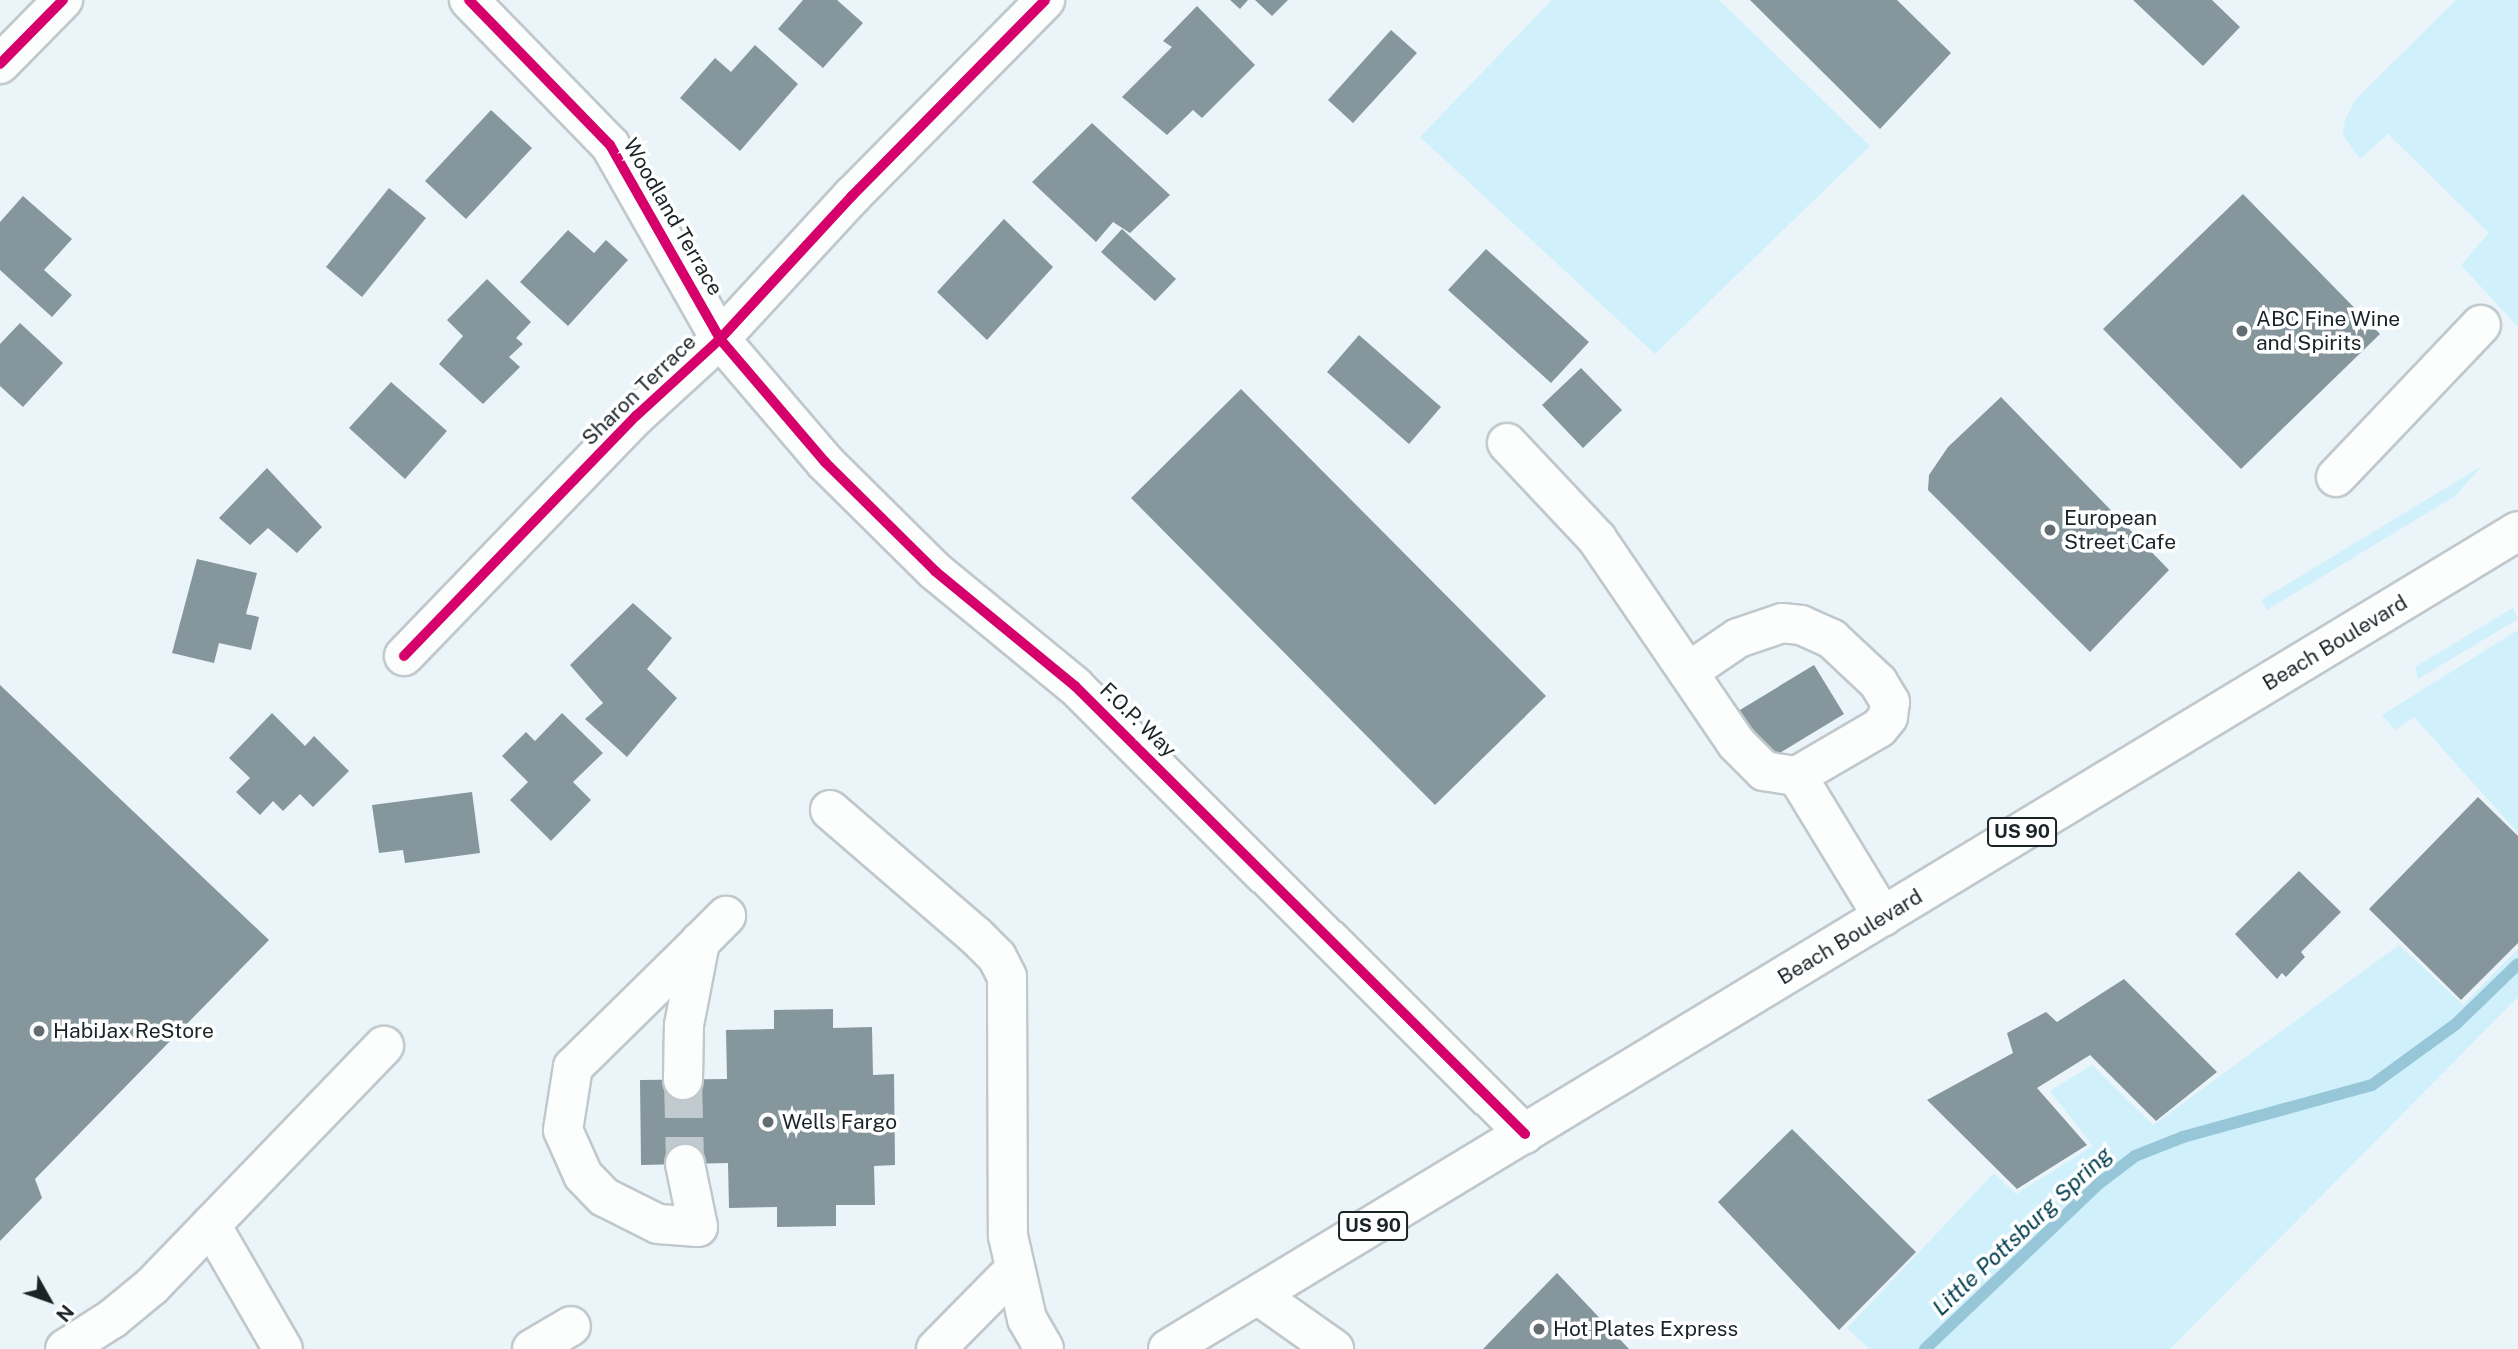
<!DOCTYPE html>
<style>
body{margin:0}
#map{position:relative;width:2518px;height:1349px;overflow:hidden;background:#ebf5f9;font-family:"Public Sans",sans-serif}
div>[style]{position:absolute}
.green>*{inset:0;background:#d0f0fb}
.stream>*{height:12px;margin:-6px;padding:0 6px;transform-origin:6px;border-radius:6px;background:#96c6d7}
.building>*{inset:0;background:#85969c}
.minor-tunnel>*{height:38px;margin-top:-19px;transform-origin:0;background:repeating-linear-gradient(90deg,#c1cbcf 0 38px,transparent 0 57px)}
.roads{filter:drop-shadow(2px 0 #c0c8cc) drop-shadow(-2px 0 #c0c8cc) drop-shadow(0 2px #c0c8cc) drop-shadow(0 -2px #c0c8cc)}
.minor>*{height:38px;margin:-19px;padding:0 19px;transform-origin:19px;border-radius:19px;background:#fcfefe}
.highway>*{height:38px;margin:-19px;padding:0 19px;transform-origin:19px;border-radius:19px;background:#fcfefe}
.cycleway>*{height:10px;margin:-5px;padding:0 5px;transform-origin:5px;border-radius:5px;background:#d6006c}
.dots>*{width:19px;height:19px;translate:-50% -50%;box-sizing:border-box;border:4px solid #fff;border-radius:50%}
span{translate:-50% -50%;white-space:nowrap;text-align:center;line-height:1.15;-webkit-text-stroke:7px #fff;paint-order:stroke}
.shield-label span{padding:2px 5px;background:#fff;border:2px solid;border-radius:5px;-webkit-text-stroke-width:0}
.shield-label{font-size:19px;color:#1a2326;font-weight:700}
.street-label{font-size:21px;color:#1a2326}
.poi-label{font-size:21px;color:#1a2326}
.left{translate:0 -50%;text-align:left}
.water-label{font-size:23px;color:#054151;font-style:italic}
.north{position:absolute;left:14px;top:1265px;width:70px;height:70px;-webkit-text-stroke:5px #fff;paint-order:stroke;rotate:130deg;font-size:19px;font-weight:700;line-height:28px;text-align:center;color:#1a2326}
.north::after{content:'';display:block;margin:auto;width:24px;height:32px;background:#1a2326;clip-path:polygon(50% 0,100% 100%,50% 72%,0 100%)}
</style>
<div id="map">
<div class="green">
<i style="clip-path:polygon(1552px 0,1719px 0,1870px 146px,1655px 354px,1420px 137px)"></i>
<i style="clip-path:polygon(2456px 0,2518px 0,2518px 327px,2461px 265px,2489px 233px,2388px 134px,2360px 159px,2343px 135px,2345px 120px,2356px 99px)"></i>
<i style="clip-path:polygon(2482px 466px,2455px 496px,2267px 610px,2261px 600px)"></i>
<i style="clip-path:polygon(2513px 608px,2518px 619px,2418px 679px,2415px 667px)"></i>
<i style="clip-path:polygon(2518px 630px,2518px 833px,2414px 717px,2395px 730px,2382px 715px)"></i>
<i style="clip-path:polygon(2399px 945px,2463px 1005px,2518px 949px,2518px 997px,2170px 1349px,1869px 1349px,1847px 1328px,1994px 1173px,2016px 1194px,2093px 1146px,2050px 1091px,2092px 1065px,2153px 1125px)"></i>
</div>
<div class="stream">
<i style="left:1925px;top:1349px;width:238px;rotate:-43.6deg"></i>
<i style="left:2097px;top:1185px;width:48px;rotate:-37.3deg"></i>
<i style="left:2135px;top:1156px;width:52px;rotate:-21.6deg"></i>
<i style="left:2183px;top:1137px;width:196px;rotate:-15.4deg"></i>
<i style="left:2372px;top:1085px;width:104px;rotate:-36deg"></i>
<i style="left:2456px;top:1024px;width:86px;rotate:-44.1deg"></i>
</div>
<div class="building">
<i style="clip-path:polygon(803px 0,837px 0,863px 23px,823px 68px,778px 29px)"></i>
<i style="clip-path:polygon(1230px 0,1248px 0,1240px 9px)"></i>
<i style="clip-path:polygon(1255px 0,1288px 0,1272px 16px)"></i>
<i style="clip-path:polygon(1750px 0,1897px 0,1951px 53px,1880px 129px)"></i>
<i style="clip-path:polygon(2133px 0,2212px 0,2240px 27px,2203px 66px)"></i>
<i style="clip-path:polygon(1197px 6px,1255px 65px,1202px 118px,1193px 110px,1167px 135px,1122px 97px,1172px 47px,1163px 41px)"></i>
<i style="clip-path:polygon(1391px 30px,1417px 53px,1353px 123px,1328px 100px)"></i>
<i style="clip-path:polygon(755px 45px,798px 84px,740px 151px,680px 98px,715px 58px,731px 72px)"></i>
<i style="clip-path:polygon(491px 110px,532px 148px,466px 219px,425px 181px)"></i>
<i style="clip-path:polygon(1092px 123px,1170px 195px,1130px 233px,1113px 222px,1096px 242px,1032px 182px)"></i>
<i style="clip-path:polygon(389px 188px,426px 218px,362px 297px,326px 267px)"></i>
<i style="clip-path:polygon(2243px 194px,2380px 334px,2241px 469px,2103px 329px)"></i>
<i style="clip-path:polygon(23px 196px,72px 239px,44px 270px,72px 295px,52px 317px,0 270px,0 222px)"></i>
<i style="clip-path:polygon(1004px 219px,1053px 267px,987px 340px,937px 292px)"></i>
<i style="clip-path:polygon(1122px 229px,1176px 279px,1155px 301px,1101px 252px)"></i>
<i style="clip-path:polygon(568px 230px,594px 253px,606px 240px,628px 260px,568px 326px,520px 282px)"></i>
<i style="clip-path:polygon(1486px 249px,1589px 342px,1551px 383px,1448px 290px)"></i>
<i style="clip-path:polygon(487px 279px,531px 322px,516px 338px,523px 344px,509px 357px,520px 367px,483px 404px,439px 364px,463px 336px,447px 320px)"></i>
<i style="clip-path:polygon(20px 323px,63px 363px,23px 407px,0 386px,0 344px)"></i>
<i style="clip-path:polygon(1359px 335px,1441px 407px,1409px 444px,1327px 372px)"></i>
<i style="clip-path:polygon(1581px 368px,1622px 410px,1583px 448px,1542px 405px)"></i>
<i style="clip-path:polygon(391px 382px,447px 431px,405px 479px,349px 428px)"></i>
<i style="clip-path:polygon(1241px 389px,1546px 696px,1435px 805px,1131px 498px)"></i>
<i style="clip-path:polygon(2001px 397px,2169px 570px,2090px 652px,1928px 490px,1929px 475px,1948px 447px)"></i>
<i style="clip-path:polygon(267px 468px,322px 527px,297px 553px,268px 528px,250px 545px,219px 518px)"></i>
<i style="clip-path:polygon(197px 559px,257px 573px,246px 614px,259px 617px,251px 650px,219px 643px,214px 663px,172px 653px)"></i>
<i style="clip-path:polygon(633px 603px,672px 638px,647px 669px,677px 698px,627px 757px,585px 719px,603px 703px,570px 665px)"></i>
<i style="clip-path:polygon(1814px 665px,1844px 714px,1765px 762px,1735px 713px)"></i>
<i style="clip-path:polygon(0 685px,269px 940px,35px 1179px,42px 1198px,0 1241px)"></i>
<i style="clip-path:polygon(272px 713px,305px 746px,314px 736px,349px 771px,313px 807px,300px 794px,283px 811px,273px 801px,260px 815px,236px 792px,250px 778px,229px 758px)"></i>
<i style="clip-path:polygon(562px 713px,603px 753px,573px 782px,591px 800px,551px 841px,510px 800px,528px 782px,502px 756px,526px 732px,535px 741px)"></i>
<i style="clip-path:polygon(472px 792px,480px 853px,405px 863px,403px 850px,379px 853px,372px 805px)"></i>
<i style="clip-path:polygon(2478px 797px,2518px 836px,2518px 943px,2461px 1000px,2369px 909px)"></i>
<i style="clip-path:polygon(2299px 871px,2341px 912px,2301px 952px,2305px 957px,2286px 977px,2282px 973px,2277px 979px,2235px 934px)"></i>
<i style="clip-path:polygon(2124px 979px,2217px 1072px,2156px 1121px,2090px 1055px,2037px 1088px,2087px 1145px,2017px 1189px,1927px 1100px,2013px 1053px,2007px 1033px,2046px 1012px,2057px 1022px)"></i>
<i style="clip-path:polygon(833px 1009px,833px 1028px,872px 1027px,873px 1075px,894px 1074px,895px 1165px,874px 1166px,875px 1205px,836px 1205px,836px 1226px,777px 1227px,777px 1207px,729px 1208px,728px 1163px,641px 1165px,640px 1080px,727px 1079px,726px 1030px,774px 1029px,774px 1010px)"></i>
<i style="clip-path:polygon(1792px 1129px,1916px 1252px,1839px 1330px,1718px 1202px)"></i>
<i style="clip-path:polygon(1557px 1273px,1629px 1349px,1483px 1349px)"></i>
</div>
<div class="minor-tunnel">
<i style="left:683px;top:1080px;width:84px;rotate:88.6deg"></i>
</div>
<div class="roads">
<div class="minor">
<i style="left:469px;top:0;width:202px;rotate:45.8deg"></i>
<i style="left:610px;top:145px;width:223px;rotate:60.4deg"></i>
<i style="left:720px;top:339px;width:162px;rotate:49.5deg"></i>
<i style="left:825px;top:462px;width:155px;rotate:44.7deg"></i>
<i style="left:935px;top:571px;width:181px;rotate:39.4deg"></i>
<i style="left:1075px;top:686px;width:635px;rotate:44.87deg"></i>
<i style="left:0;top:64px;width:90px;rotate:-45.5deg"></i>
<i style="left:1507px;top:443px;width:132px;rotate:46.8deg"></i>
<i style="left:1597px;top:539px;width:247px;rotate:55.7deg"></i>
<i style="left:1736px;top:743px;width:40px;rotate:45deg"></i>
<i style="left:1764px;top:771px;width:33px;rotate:9deg"></i>
<i style="left:1797px;top:776px;width:165px;rotate:58.6deg"></i>
<i style="left:2336px;top:477px;width:210px;rotate:-46.4deg"></i>
<i style="left:404px;top:656px;width:334px;rotate:-46deg"></i>
<i style="left:636px;top:416px;width:114px;rotate:-42.5deg"></i>
<i style="left:720px;top:339px;width:195px;rotate:-47.3deg"></i>
<i style="left:852px;top:196px;width:275px;rotate:-45.4deg"></i>
<i style="left:1688px;top:672px;width:60px;rotate:-34.2deg"></i>
<i style="left:1738px;top:638px;width:46px;rotate:-18.8deg"></i>
<i style="left:1782px;top:623px;width:19px;rotate:6deg"></i>
<i style="left:1801px;top:625px;width:34px;rotate:24deg"></i>
<i style="left:1832px;top:639px;width:63px;rotate:43.1deg"></i>
<i style="left:1878px;top:682px;width:23px;rotate:59deg"></i>
<i style="left:1890px;top:702px;width:15px;rotate:98deg"></i>
<i style="left:1888px;top:717px;width:14px;rotate:129deg"></i>
<i style="left:1879px;top:728px;width:95px;rotate:149.7deg"></i>
<i style="left:830px;top:810px;width:191px;rotate:40.8deg"></i>
<i style="left:975px;top:935px;width:31px;rotate:45deg"></i>
<i style="left:997px;top:957px;width:22px;rotate:63deg"></i>
<i style="left:1007px;top:977px;width:259px;rotate:89.8deg"></i>
<i style="left:1008px;top:1236px;width:85px;rotate:77.1deg"></i>
<i style="left:1027px;top:1319px;width:34px;rotate:60deg"></i>
<i style="left:683px;top:1080px;width:55px;rotate:-89deg"></i>
<i style="left:684px;top:1025px;width:85px;rotate:-79.1deg"></i>
<i style="left:700px;top:942px;width:37px;rotate:-45deg"></i>
<i style="left:685px;top:1164px;width:64px;rotate:78.3deg"></i>
<i style="left:698px;top:1227px;width:40px;rotate:-175.7deg"></i>
<i style="left:658px;top:1224px;width:60px;rotate:-153.4deg"></i>
<i style="left:604px;top:1197px;width:30px;rotate:-134deg"></i>
<i style="left:583px;top:1175px;width:49px;rotate:-114deg"></i>
<i style="left:563px;top:1130px;width:64px;rotate:-81deg"></i>
<i style="left:573px;top:1067px;width:178px;rotate:-44.5deg"></i>
<i style="left:211px;top:1225px;width:143px;rotate:59.9deg"></i>
<i style="left:1259px;top:1296px;width:92px;rotate:35.2deg"></i>
<i style="left:65px;top:1349px;width:56px;rotate:-32.6deg"></i>
<i style="left:112px;top:1319px;width:52px;rotate:-39.5deg"></i>
<i style="left:152px;top:1286px;width:334px;rotate:-46deg"></i>
<i style="left:532px;top:1349px;width:45px;rotate:-30.5deg"></i>
<i style="left:936px;top:1349px;width:110px;rotate:-45.4deg"></i>
</div>
<div class="highway">
<i style="left:1168px;top:1349px;width:1578px;rotate:-31.21deg"></i>
</div>
</div>
<div class="cycleway">
<i style="left:469px;top:0;width:202px;rotate:45.8deg"></i>
<i style="left:610px;top:145px;width:223px;rotate:60.4deg"></i>
<i style="left:720px;top:339px;width:162px;rotate:49.5deg"></i>
<i style="left:825px;top:462px;width:155px;rotate:44.7deg"></i>
<i style="left:935px;top:571px;width:181px;rotate:39.4deg"></i>
<i style="left:1075px;top:686px;width:635px;rotate:44.87deg"></i>
<i style="left:0;top:64px;width:90px;rotate:-45.5deg"></i>
<i style="left:404px;top:656px;width:334px;rotate:-46deg"></i>
<i style="left:636px;top:416px;width:114px;rotate:-42.5deg"></i>
<i style="left:720px;top:339px;width:195px;rotate:-47.3deg"></i>
<i style="left:852px;top:196px;width:275px;rotate:-45.4deg"></i>
</div>
<div class="dots">
<i style="left:2242px;top:331px;background:#636c70"></i>
<i style="left:2050px;top:530px;background:#636c70"></i>
<i style="left:39px;top:1031px;background:#636c70"></i>
<i style="left:768px;top:1122px;background:#636c70"></i>
<i style="left:1539px;top:1329px;background:#636c70"></i>
</div>
<div class="shield-label">
<span style="left:2022px;top:832px">US 90</span>
<span style="left:1373px;top:1226px">US 90</span>
</div>
<div class="street-label">
<span style="left:673px;top:217px;rotate:60deg">Woodland Terrace</span>
<span style="left:639px;top:390px;rotate:-44deg">Sharon Terrace</span>
<span style="left:2335px;top:643px;rotate:-31deg">Beach Boulevard</span>
<span style="left:1138px;top:720px;rotate:44deg">F.O.P. Way</span>
<span style="left:1850px;top:937px;rotate:-31deg">Beach Boulevard</span>
</div>
<div class="poi-label">
<span class="left" style="left:2256px;top:331px">ABC Fine Wine<br>and Spirits</span>
<span class="left" style="left:2064px;top:530px">European<br>Street Cafe</span>
<span class="left" style="left:53px;top:1031px">HabiJax ReStore</span>
<span class="left" style="left:782px;top:1122px">Wells Fargo</span>
<span class="left" style="left:1553px;top:1329px">Hot Plates Express</span>
</div>
<div class="water-label">
<span style="left:2022px;top:1231px;rotate:-43deg">Little Pottsburg Spring</span>
</div>
<div class="north">N</div>
</div>
